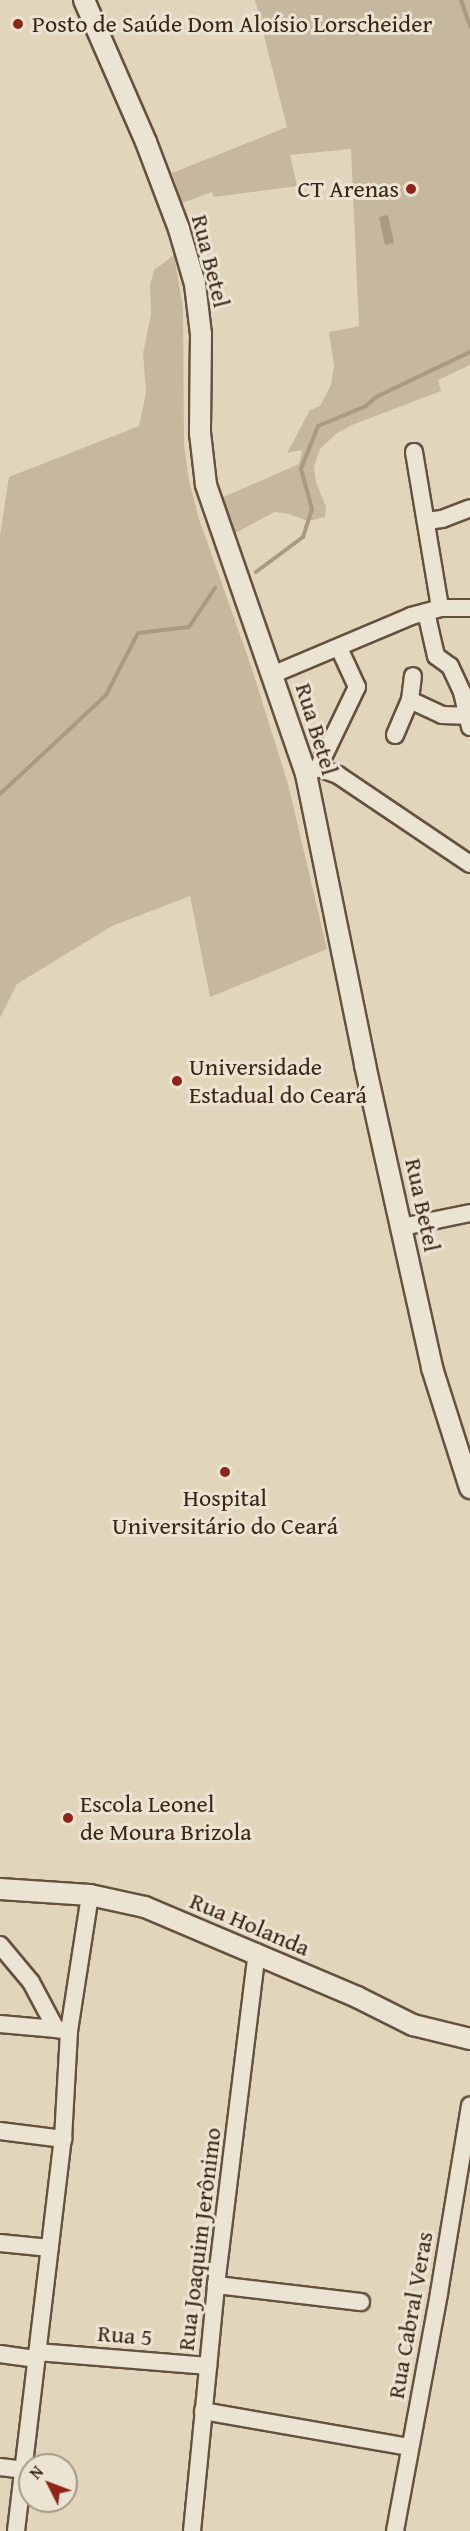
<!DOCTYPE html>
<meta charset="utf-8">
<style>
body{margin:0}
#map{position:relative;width:470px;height:2531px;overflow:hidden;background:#e1d6bb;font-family:"Gentium Book Plus",serif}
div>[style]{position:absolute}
.green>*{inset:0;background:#c5b89f}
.water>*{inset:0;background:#a99a82}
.stream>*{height:4px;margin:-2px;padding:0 2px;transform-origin:2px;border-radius:2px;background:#a99a82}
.roads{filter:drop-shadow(2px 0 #65513e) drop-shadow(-2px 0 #65513e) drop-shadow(0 2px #65513e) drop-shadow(0 -2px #65513e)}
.minor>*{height:16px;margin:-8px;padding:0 8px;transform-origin:8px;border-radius:8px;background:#ece4d3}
.tertiary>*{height:20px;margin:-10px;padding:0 10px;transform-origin:10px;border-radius:10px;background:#ece4d3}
.dots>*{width:16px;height:16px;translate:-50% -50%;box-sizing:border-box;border:3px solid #ece4d3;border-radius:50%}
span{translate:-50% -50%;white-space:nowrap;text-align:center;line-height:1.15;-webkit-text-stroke:6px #ece4d3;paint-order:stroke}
.poi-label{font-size:24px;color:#3c2514}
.left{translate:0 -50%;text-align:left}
.right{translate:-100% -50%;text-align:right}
.street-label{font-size:24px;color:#3c2514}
.north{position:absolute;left:18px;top:2453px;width:60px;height:60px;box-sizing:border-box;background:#ece4d3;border:2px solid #a69887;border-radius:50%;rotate:312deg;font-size:16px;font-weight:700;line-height:24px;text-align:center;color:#3c2514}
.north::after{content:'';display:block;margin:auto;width:21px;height:27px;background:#8f2418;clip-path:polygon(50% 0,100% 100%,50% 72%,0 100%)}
</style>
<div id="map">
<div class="green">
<i style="clip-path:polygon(255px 0,470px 0,470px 365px,438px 380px,441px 391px,352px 425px,337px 433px,320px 449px,314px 467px,316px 482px,326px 507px,325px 517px,308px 521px,289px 514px,275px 512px,233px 534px,219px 499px,299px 464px,302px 450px,287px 453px,310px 410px,320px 406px,331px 385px,334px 366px,329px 332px,359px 326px,351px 149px,290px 155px,297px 186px,214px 197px,212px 192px,182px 203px,172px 173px,287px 127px)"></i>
<i style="clip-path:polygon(174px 255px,183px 308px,184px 445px,189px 480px,199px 519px,251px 666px,288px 784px,327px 949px,210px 997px,190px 896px,112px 926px,17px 984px,0 1018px,0 535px,9px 477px,139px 426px,146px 393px,143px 353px,151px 314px,150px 285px,154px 270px)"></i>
</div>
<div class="water">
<i style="clip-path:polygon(388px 215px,394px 243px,385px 245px,379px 217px)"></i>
</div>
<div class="stream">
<i style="left:461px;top:0;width:28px;rotate:71deg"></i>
<i style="left:256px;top:572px;width:59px;rotate:-36.7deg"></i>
<i style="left:303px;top:537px;width:29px;rotate:-72deg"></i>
<i style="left:312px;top:509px;width:41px;rotate:-105.4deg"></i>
<i style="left:301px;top:469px;width:46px;rotate:-68.4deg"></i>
<i style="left:318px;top:426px;width:52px;rotate:-22.6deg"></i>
<i style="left:366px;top:406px;width:13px;rotate:-42deg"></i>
<i style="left:376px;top:397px;width:104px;rotate:-25.6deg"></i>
<i style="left:0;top:794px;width:145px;rotate:-43deg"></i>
<i style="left:106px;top:695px;width:70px;rotate:-62.7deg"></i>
<i style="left:138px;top:633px;width:51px;rotate:-6.7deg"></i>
<i style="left:189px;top:627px;width:47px;rotate:-56.3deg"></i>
</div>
<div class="roads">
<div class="minor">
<i style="left:414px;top:452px;width:158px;rotate:80.5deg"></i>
<i style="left:426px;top:521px;width:16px;rotate:-7deg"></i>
<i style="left:442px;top:519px;width:30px;rotate:-21deg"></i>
<i style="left:426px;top:612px;width:45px;rotate:77.2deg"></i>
<i style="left:436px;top:656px;width:17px;rotate:36deg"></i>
<i style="left:450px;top:666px;width:29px;rotate:65deg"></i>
<i style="left:462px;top:692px;width:36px;rotate:77deg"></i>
<i style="left:274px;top:674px;width:149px;rotate:-22.9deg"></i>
<i style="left:411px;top:616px;width:30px;rotate:-15deg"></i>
<i style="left:440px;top:608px;width:30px"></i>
<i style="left:410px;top:700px;width:35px;rotate:25deg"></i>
<i style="left:442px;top:715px;width:24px;rotate:2deg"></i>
<i style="left:395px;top:735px;width:38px;rotate:-67deg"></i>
<i style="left:410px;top:700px;width:24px;rotate:-83deg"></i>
<i style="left:318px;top:768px;width:90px;rotate:-64.3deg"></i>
<i style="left:357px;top:687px;width:43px;rotate:-114.8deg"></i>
<i style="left:306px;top:774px;width:13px;rotate:-27deg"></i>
<i style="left:318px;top:768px;width:21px;rotate:19deg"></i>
<i style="left:338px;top:775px;width:159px;rotate:34deg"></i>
<i style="left:402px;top:1227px;width:69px;rotate:-11.6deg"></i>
<i style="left:0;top:1945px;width:48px;rotate:50deg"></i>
<i style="left:31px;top:1982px;width:53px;rotate:62deg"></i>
<i style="left:56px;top:2029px;width:13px;rotate:9deg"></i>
<i style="left:0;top:2024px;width:56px;rotate:5.1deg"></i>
<i style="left:0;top:2131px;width:64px;rotate:7.2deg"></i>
<i style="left:0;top:2243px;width:50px;rotate:5.7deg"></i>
<i style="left:216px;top:2285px;width:146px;rotate:6.7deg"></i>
<i style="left:37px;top:2352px;width:172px;rotate:4.7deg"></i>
<i style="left:0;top:2354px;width:37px;rotate:8deg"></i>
<i style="left:203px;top:2411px;width:209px;rotate:9.9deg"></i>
<i style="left:0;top:2467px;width:23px;rotate:7deg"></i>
<i style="left:16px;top:2531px;width:395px;rotate:-83.2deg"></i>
<i style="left:63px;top:2139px;width:108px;rotate:-86.8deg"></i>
<i style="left:69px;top:2031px;width:138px;rotate:-81.2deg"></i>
<i style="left:192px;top:2531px;width:247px;rotate:-84.4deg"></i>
<i style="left:216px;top:2285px;width:335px;rotate:-83deg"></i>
<i style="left:395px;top:2531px;width:242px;rotate:-79.5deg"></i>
<i style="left:439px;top:2293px;width:190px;rotate:-80.6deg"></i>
</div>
<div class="tertiary">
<i style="left:84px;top:0;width:155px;rotate:66.4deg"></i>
<i style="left:146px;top:142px;width:93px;rotate:69.2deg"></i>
<i style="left:179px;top:229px;width:57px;rotate:73.8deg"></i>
<i style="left:195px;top:284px;width:50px;rotate:83.2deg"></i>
<i style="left:201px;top:334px;width:99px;rotate:90.6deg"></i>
<i style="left:200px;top:433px;width:52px;rotate:83.4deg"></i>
<i style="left:206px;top:485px;width:306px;rotate:70.9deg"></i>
<i style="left:306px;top:774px;width:297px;rotate:78.5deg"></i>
<i style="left:365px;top:1065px;width:310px;rotate:77.5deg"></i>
<i style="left:432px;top:1368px;width:126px;rotate:72.4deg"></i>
<i style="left:0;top:1889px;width:90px;rotate:3.8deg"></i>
<i style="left:90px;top:1895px;width:56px;rotate:12.3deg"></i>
<i style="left:145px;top:1907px;width:230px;rotate:23deg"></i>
<i style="left:357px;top:1997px;width:63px;rotate:26.6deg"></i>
<i style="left:413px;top:2025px;width:59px;rotate:13.8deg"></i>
</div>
</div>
<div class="dots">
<i style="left:18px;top:24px;background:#8f2418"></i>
<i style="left:411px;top:189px;background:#8f2418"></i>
<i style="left:177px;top:1081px;background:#8f2418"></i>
<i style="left:225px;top:1472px;background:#8f2418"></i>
<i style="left:68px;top:1818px;background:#8f2418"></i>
</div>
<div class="poi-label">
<span class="left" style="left:32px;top:24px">Posto de Saúde Dom Aloísio Lorscheider</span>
<span class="right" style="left:399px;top:189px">CT Arenas</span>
<span class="left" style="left:189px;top:1081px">Universidade<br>Estadual do Ceará</span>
<span style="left:225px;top:1512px">Hospital<br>Universitário do Ceará</span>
<span class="left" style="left:80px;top:1818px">Escola Leonel<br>de Moura Brizola</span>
</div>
<div class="street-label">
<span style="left:211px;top:261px;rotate:76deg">Rua Betel</span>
<span style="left:317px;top:729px;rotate:73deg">Rua Betel</span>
<span style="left:423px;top:1205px;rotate:78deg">Rua Betel</span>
<span style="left:250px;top:1924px;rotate:23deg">Rua Holanda</span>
<span style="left:199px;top:2239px;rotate:-83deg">Rua Joaquim Jerônimo</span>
<span style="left:410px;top:2315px;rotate:-80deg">Rua Cabral Veras</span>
<span style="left:125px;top:2335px;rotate:5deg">Rua 5</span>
</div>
<div class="north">N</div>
</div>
